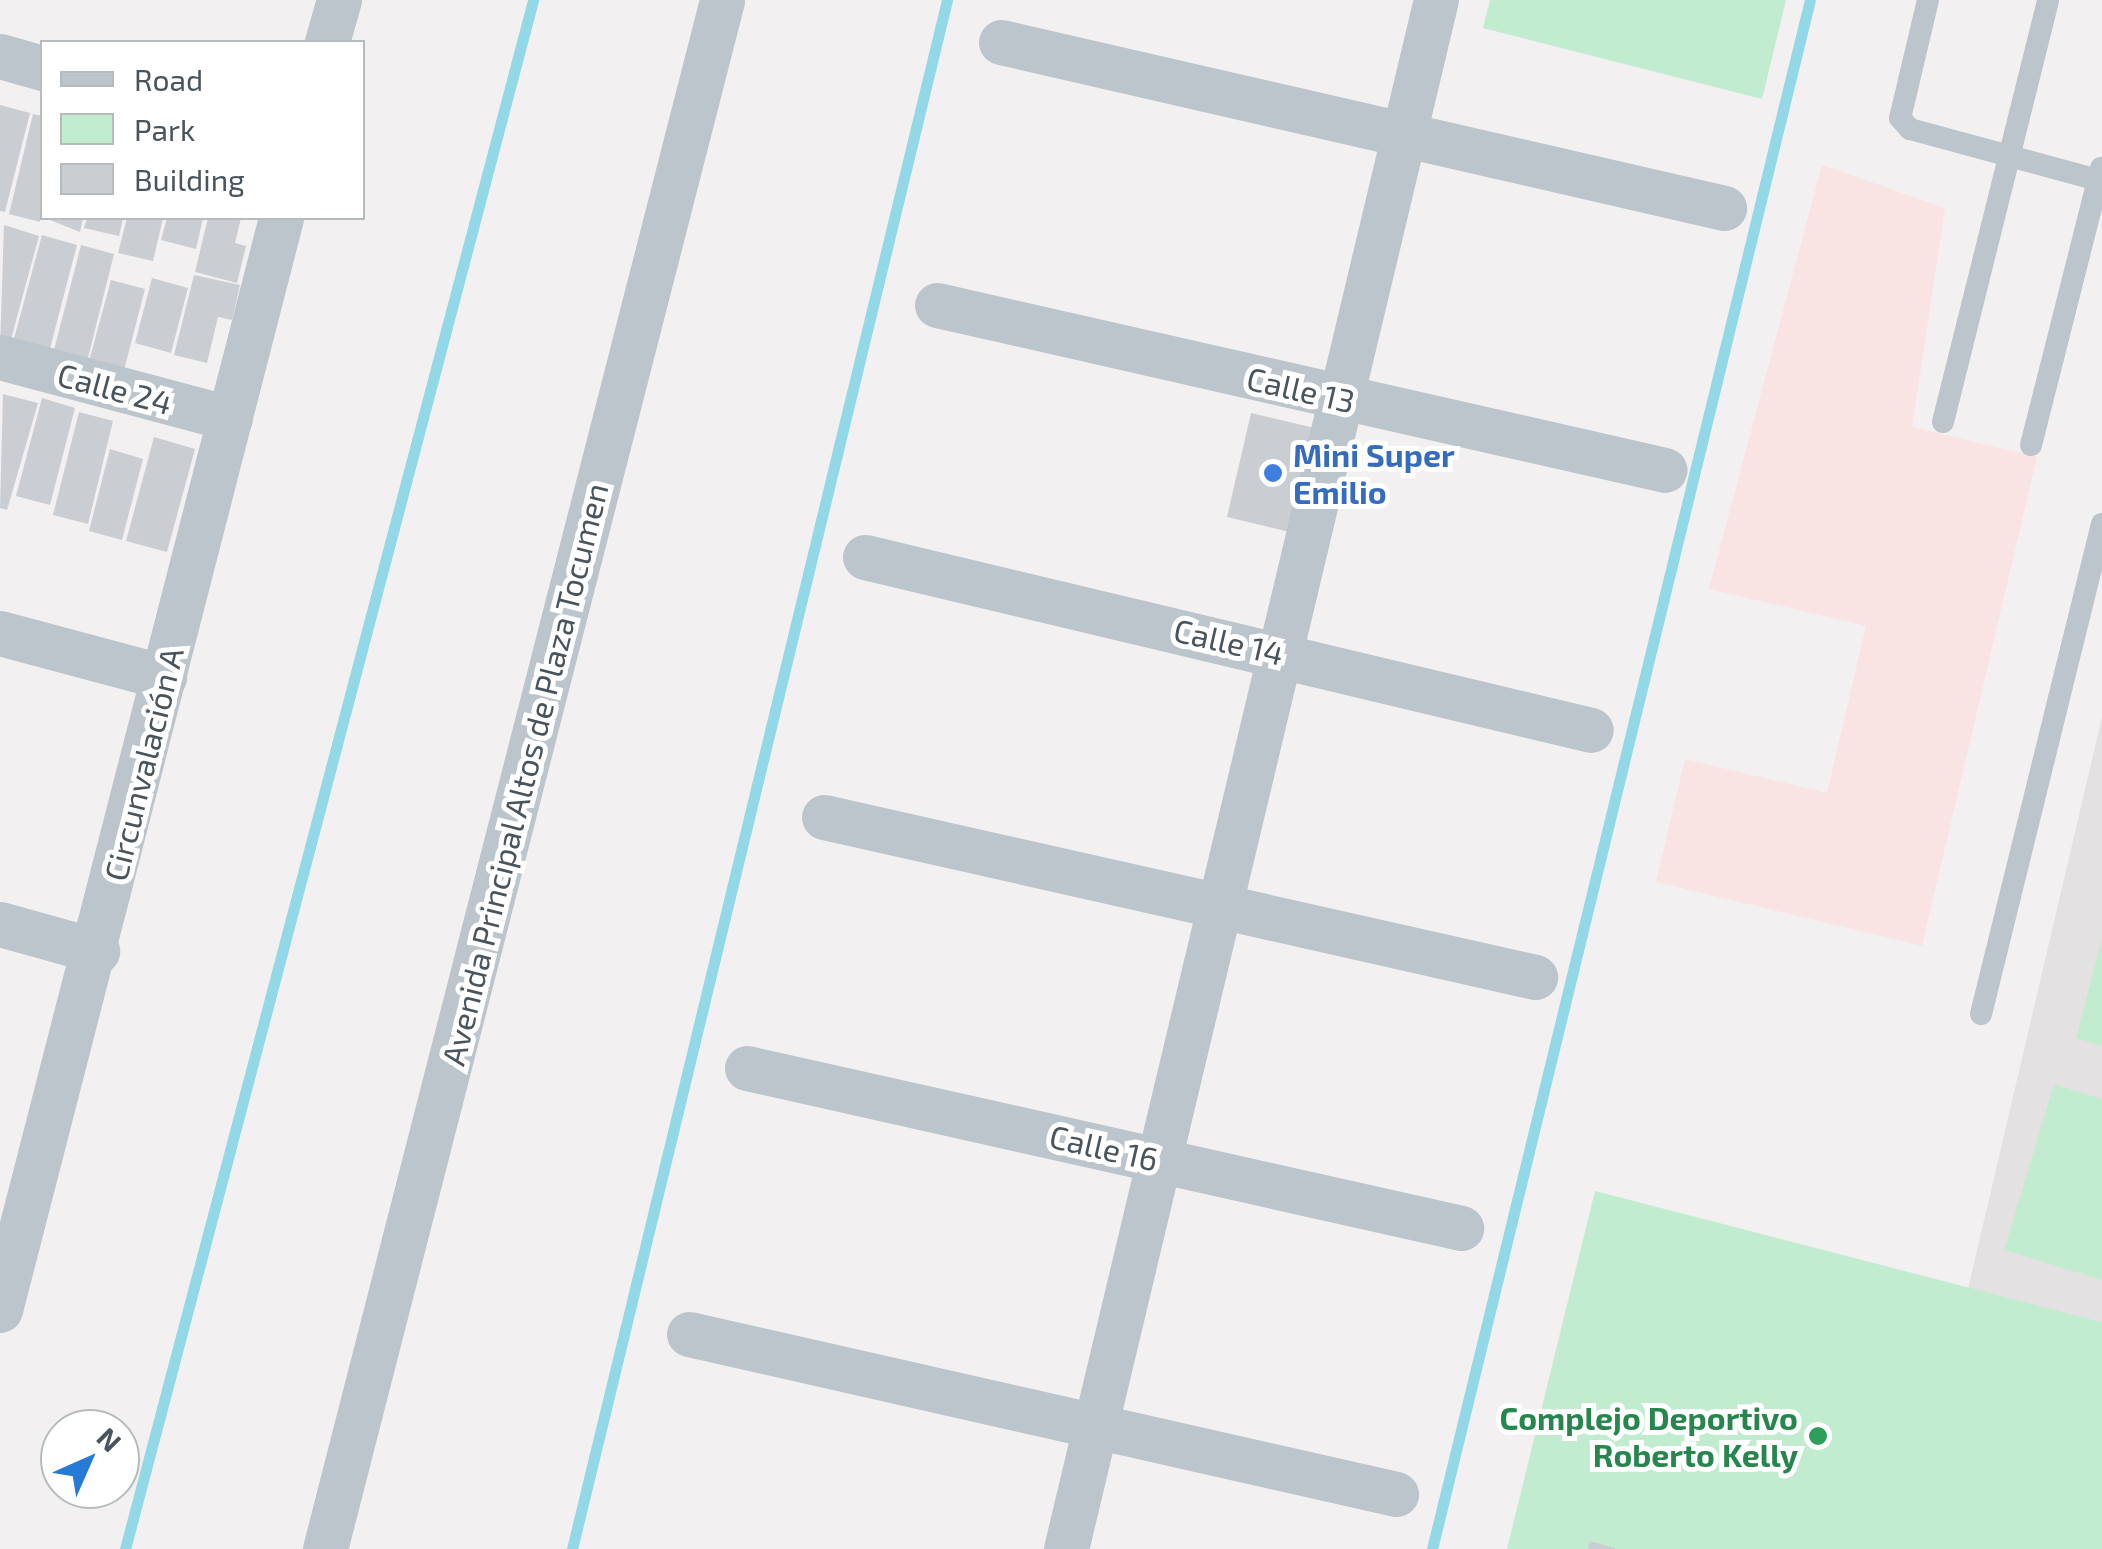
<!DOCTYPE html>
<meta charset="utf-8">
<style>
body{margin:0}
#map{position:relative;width:2102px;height:1549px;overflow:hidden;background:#f2f0f0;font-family:"Exo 2",sans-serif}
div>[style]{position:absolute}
.education>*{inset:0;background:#e3e1e1}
.medical>*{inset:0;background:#f9e4e3}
.green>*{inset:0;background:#c2ecd0}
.stream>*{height:11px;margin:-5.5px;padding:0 5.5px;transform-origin:5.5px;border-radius:5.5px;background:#92d8e6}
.building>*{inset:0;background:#cacdd2}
.lane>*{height:22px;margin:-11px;padding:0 11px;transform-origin:11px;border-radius:11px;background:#bdc5cc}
.street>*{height:45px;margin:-22.5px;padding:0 22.5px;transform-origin:22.5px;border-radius:22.5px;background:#bdc5cc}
.dots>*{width:28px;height:28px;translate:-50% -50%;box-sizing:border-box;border:5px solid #fff;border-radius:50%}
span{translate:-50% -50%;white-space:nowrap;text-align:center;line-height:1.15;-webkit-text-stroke:10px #fff;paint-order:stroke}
.street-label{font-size:32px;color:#49545c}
.shop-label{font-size:32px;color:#366cbe;font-weight:700}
.left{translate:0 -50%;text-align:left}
.leisure-label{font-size:32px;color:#27864d;font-weight:700}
.right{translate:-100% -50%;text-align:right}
.legend{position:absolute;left:40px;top:40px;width:325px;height:180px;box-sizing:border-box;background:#fff;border:2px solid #b6bbbe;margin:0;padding:12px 18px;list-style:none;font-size:30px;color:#49545c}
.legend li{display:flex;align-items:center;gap:20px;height:50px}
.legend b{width:50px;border:2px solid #b6bbbe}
.north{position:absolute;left:40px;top:1409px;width:100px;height:100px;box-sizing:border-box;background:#fff;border:2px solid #b6bbbe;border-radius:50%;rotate:45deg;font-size:28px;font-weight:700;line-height:40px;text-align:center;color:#49545c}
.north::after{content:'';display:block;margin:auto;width:35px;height:45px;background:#267bd6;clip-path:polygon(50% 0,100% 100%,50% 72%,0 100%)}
</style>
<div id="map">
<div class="education">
<i style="clip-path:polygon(2102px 717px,2102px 1322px,1968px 1289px)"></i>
</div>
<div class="medical">
<i style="clip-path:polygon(1822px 165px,1945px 208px,1912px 427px,2037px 457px,1922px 946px,1656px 882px,1685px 759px,1827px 793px,1866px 626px,1709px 589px)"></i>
</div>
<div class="green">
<i style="clip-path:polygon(1490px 0,1786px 0,1762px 99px,1483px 28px)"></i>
<i style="clip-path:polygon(2102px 938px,2102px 1046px,2076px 1038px)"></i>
<i style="clip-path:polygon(2054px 1084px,2102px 1099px,2102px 1280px,2004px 1250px)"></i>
<i style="clip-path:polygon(1595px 1191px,2102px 1322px,2102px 1549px,1507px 1549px)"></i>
</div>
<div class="stream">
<i style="left:125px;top:1549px;width:1602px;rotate:-75.24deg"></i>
<i style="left:572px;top:1549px;width:1594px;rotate:-76.39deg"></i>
<i style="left:1432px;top:1549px;width:1594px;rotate:-76.29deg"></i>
</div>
<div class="building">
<i style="clip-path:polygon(0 105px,30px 113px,5px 212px,0 211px)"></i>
<i style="clip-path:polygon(33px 114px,42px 116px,40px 222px,9px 214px)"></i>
<i style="clip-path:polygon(45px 218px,83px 218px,80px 232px)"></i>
<i style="clip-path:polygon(87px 218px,123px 218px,119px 236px,84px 228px)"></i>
<i style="clip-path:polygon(127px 218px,163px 218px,153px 261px,118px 253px)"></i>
<i style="clip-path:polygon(167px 218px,203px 218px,196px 249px,161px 240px)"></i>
<i style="clip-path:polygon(208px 218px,241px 218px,235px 243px,246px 246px,237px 283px,195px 272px)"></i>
<i style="clip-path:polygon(4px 225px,39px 236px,8px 350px,0 348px)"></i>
<i style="clip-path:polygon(42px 235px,77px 245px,48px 356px,12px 346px)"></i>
<i style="clip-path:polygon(81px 245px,114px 254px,88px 358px,54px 350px)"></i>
<i style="clip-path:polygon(194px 275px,240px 285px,232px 320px,218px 317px,207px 363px,174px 355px)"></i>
<i style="clip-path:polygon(152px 278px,188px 288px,171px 353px,135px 343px)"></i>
<i style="clip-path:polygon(111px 280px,145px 289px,123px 374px,88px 365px)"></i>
<i style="clip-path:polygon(3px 394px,38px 403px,7px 510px,0 508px)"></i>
<i style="clip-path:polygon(42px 398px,75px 408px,50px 505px,16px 496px)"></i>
<i style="clip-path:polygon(79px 412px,113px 421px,88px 524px,53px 515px)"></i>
<i style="clip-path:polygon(1251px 413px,1319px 429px,1294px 533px,1227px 517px)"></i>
<i style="clip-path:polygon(154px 437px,195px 449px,167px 552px,126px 541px)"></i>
<i style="clip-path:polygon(110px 449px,143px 459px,122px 540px,89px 531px)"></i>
<i style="clip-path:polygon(1590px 1541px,1615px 1548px,1615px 1549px,1588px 1549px)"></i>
</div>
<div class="lane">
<i style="left:1928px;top:0;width:121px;rotate:103.3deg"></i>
<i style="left:1900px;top:118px;width:15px;rotate:48deg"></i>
<i style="left:1910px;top:129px;width:199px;rotate:15.2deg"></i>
<i style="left:1943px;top:422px;width:434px;rotate:-76deg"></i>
<i style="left:2031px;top:445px;width:286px;rotate:-75.8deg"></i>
<i style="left:1981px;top:1014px;width:505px;rotate:-76.13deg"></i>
</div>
<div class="street">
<i style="left:327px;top:42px;width:44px;rotate:-74.1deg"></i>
<i style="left:1001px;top:42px;width:742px;rotate:12.93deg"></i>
<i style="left:0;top:56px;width:44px;rotate:15.9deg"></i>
<i style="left:937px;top:305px;width:746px;rotate:12.77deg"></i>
<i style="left:0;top:357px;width:238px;rotate:14.9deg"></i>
<i style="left:865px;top:557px;width:746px;rotate:13.4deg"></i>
<i style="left:0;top:633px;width:170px;rotate:15deg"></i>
<i style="left:824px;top:817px;width:729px;rotate:12.68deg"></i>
<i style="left:0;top:924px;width:101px;rotate:15.6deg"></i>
<i style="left:747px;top:1068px;width:732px;rotate:12.63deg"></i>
<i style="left:0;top:1310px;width:1128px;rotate:-75.57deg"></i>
<i style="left:689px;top:1334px;width:725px;rotate:12.75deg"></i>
<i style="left:325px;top:1549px;width:1599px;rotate:-75.62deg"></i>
<i style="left:1066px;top:1549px;width:1593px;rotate:-76.57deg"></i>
</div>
<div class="dots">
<i style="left:1273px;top:473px;background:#3f7fe0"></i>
<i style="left:1818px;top:1436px;background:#2e9e5b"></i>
</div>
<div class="street-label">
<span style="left:115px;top:388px;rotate:15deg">Calle 24</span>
<span style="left:1301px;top:389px;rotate:13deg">Calle 13</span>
<span style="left:1229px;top:641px;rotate:13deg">Calle 14</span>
<span style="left:143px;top:764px;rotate:-76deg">Circunvalación A</span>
<span style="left:524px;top:774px;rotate:-76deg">Avenida Principal Altos de Plaza Tocumen</span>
<span style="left:1104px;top:1147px;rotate:13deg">Calle 16</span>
</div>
<div class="shop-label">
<span class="left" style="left:1293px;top:473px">Mini Super<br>Emilio</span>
</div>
<div class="leisure-label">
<span class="right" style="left:1798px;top:1436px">Complejo Deportivo<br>Roberto Kelly</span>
</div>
<ul class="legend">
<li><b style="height:12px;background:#bdc5cc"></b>Road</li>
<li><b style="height:28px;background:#c2ecd0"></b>Park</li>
<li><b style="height:28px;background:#cacdd2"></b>Building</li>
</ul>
<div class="north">N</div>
</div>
